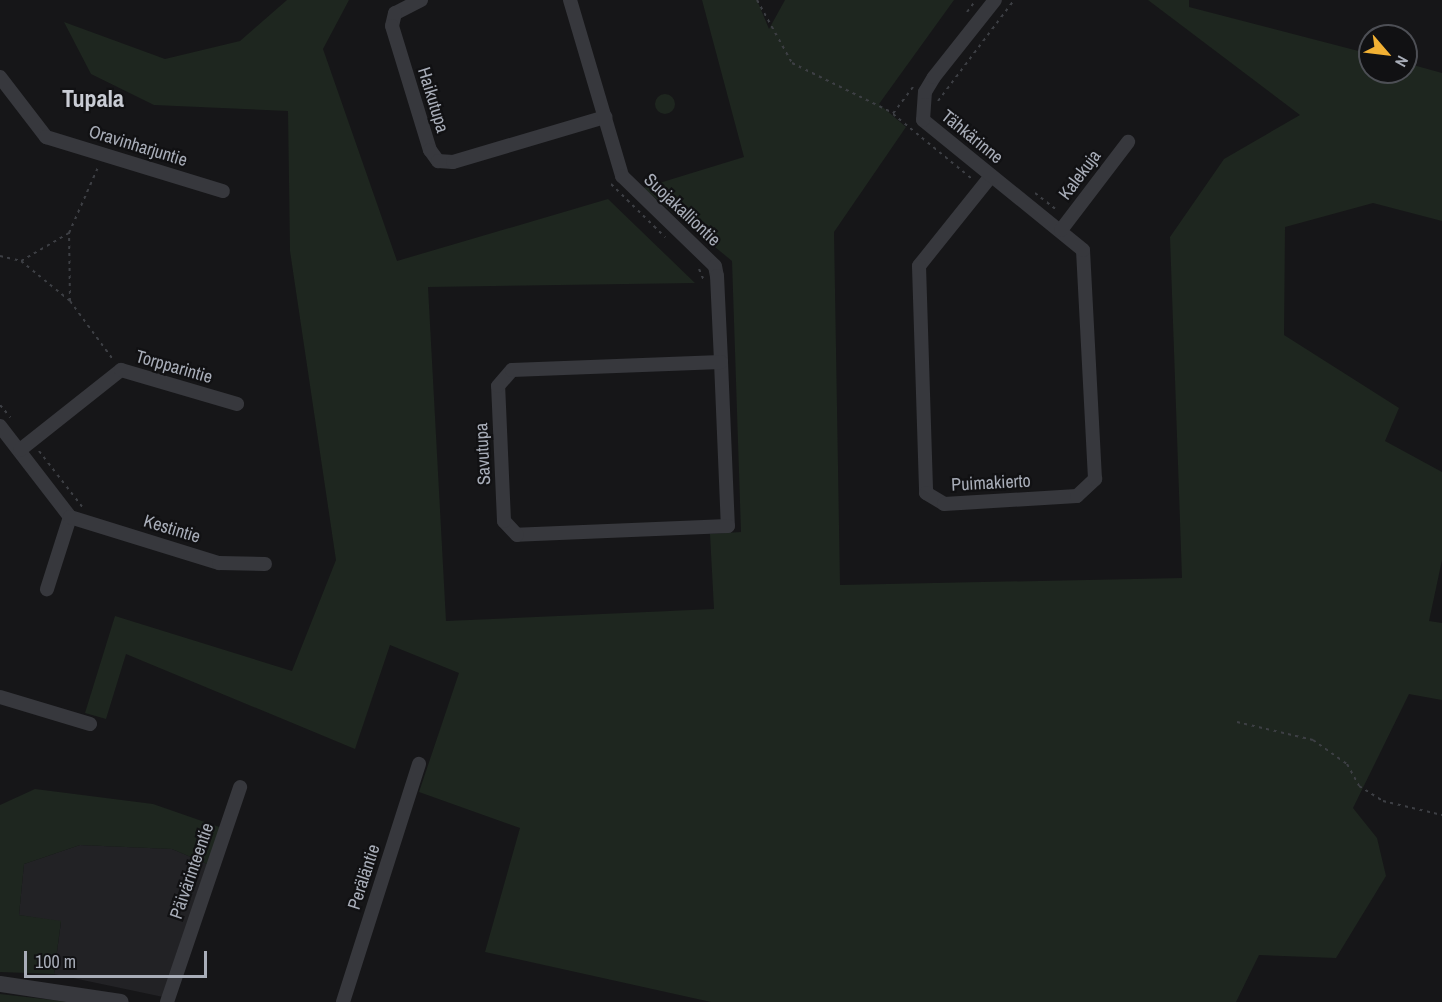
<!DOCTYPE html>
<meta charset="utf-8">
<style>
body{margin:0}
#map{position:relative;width:1442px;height:1002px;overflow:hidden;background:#161618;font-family:"Archivo Narrow",sans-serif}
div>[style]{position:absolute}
.built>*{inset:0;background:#222225}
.green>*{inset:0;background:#1e261f}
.round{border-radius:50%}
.path>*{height:2px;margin-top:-1px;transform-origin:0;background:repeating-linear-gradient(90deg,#3d3f44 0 3px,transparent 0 7.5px)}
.minor>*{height:14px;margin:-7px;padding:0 7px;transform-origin:7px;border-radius:7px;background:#37383d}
.tertiary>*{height:16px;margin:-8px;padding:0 8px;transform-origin:8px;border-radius:8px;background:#37383d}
span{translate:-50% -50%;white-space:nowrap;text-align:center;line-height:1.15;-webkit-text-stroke:4.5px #111113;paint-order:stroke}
.street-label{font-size:18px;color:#a8adb8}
.district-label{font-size:24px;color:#c9ccd4;font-weight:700}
.north{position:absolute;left:1358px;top:24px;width:60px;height:60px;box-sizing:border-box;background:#111113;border:2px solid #4d4f55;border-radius:50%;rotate:118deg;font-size:16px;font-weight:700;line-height:24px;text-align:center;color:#a8adb8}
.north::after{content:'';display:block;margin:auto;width:21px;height:27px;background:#f2b134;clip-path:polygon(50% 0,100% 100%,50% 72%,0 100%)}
.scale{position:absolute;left:24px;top:951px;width:183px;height:27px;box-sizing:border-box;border:3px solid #a8adb8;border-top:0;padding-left:8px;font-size:18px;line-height:21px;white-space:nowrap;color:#a8adb8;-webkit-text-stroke:4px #111113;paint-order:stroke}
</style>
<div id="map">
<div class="built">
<i style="clip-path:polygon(80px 845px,172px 849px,212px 866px,168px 998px,54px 974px,61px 922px,19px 915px,24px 864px)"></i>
</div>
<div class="green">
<i style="clip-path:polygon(287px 0,349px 0,323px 49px,397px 261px,608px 199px,695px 283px,428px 287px,446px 621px,714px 609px,710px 534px,741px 532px,732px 261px,643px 188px,744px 157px,702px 0,757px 0,769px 29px,785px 0,954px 0,879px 104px,906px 127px,834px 232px,840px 585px,1182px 578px,1170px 237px,1224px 159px,1300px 115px,1148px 0,1189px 0,1189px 7px,1370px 54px,1370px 72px,1406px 72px,1406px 63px,1442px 73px,1442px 221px,1373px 203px,1285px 227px,1284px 335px,1399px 408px,1385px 441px,1442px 472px,1442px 560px,1429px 621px,1442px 623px,1442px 700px,1409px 694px,1353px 808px,1377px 838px,1386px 876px,1336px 958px,1259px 955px,1236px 1002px,711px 1002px,485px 952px,520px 828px,419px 792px,459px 673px,390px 645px,355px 749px,126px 654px,106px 719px,85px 713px,115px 616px,292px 671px,336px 560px,290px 251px,288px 111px,154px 105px,91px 74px,64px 22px,165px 59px,240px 41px)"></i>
<i class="round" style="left:655px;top:94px;width:20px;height:20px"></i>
<i style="clip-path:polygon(35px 789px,153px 804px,225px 829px,212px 866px,172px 849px,80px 845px,24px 864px,19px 915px,61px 921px,54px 974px,0 972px,0 805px)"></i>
<i style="clip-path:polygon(0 994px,70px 1002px,71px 1002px,0 1002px)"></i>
</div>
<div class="path">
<i style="left:757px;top:0;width:72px;rotate:60.9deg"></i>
<i style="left:792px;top:63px;width:113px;rotate:26.3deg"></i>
<i style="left:967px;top:12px;width:15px;rotate:-53deg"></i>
<i style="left:913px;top:87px;width:34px;rotate:127deg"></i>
<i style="left:893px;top:114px;width:102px;rotate:39.4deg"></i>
<i style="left:938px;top:101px;width:126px;rotate:-53deg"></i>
<i style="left:611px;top:184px;width:76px;rotate:44.5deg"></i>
<i style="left:1035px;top:193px;width:29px;rotate:38deg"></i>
<i style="left:0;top:256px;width:22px;rotate:13deg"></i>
<i style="left:21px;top:261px;width:63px;rotate:39.2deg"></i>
<i style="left:70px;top:301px;width:74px;rotate:53.7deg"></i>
<i style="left:21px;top:261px;width:56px;rotate:-30.3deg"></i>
<i style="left:699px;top:269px;width:13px;rotate:67deg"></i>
<i style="left:70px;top:301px;width:68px;rotate:-90.8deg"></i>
<i style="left:69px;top:233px;width:74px;rotate:-66.2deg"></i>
<i style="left:0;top:405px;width:16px;rotate:50deg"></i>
<i style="left:39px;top:451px;width:72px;rotate:52.3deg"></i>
<i style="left:1237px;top:722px;width:78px;rotate:13.3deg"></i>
<i style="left:1313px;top:740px;width:42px;rotate:35.2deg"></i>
<i style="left:1347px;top:764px;width:25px;rotate:61deg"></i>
<i style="left:1359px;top:786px;width:28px;rotate:32deg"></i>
<i style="left:1383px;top:801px;width:61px;rotate:13.3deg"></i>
</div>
<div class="minor">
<i style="left:421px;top:0;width:29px;rotate:153deg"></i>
<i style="left:395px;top:13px;width:13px;rotate:103deg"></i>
<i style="left:392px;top:26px;width:130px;rotate:73deg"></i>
<i style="left:430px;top:150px;width:14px;rotate:54deg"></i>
<i style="left:438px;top:161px;width:15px;rotate:4deg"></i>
<i style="left:453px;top:162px;width:159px;rotate:-16.5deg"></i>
<i style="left:570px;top:0;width:184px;rotate:73.5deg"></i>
<i style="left:622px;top:176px;width:129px;rotate:44.1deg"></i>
<i style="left:715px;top:266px;width:10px;rotate:79deg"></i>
<i style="left:717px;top:276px;width:86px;rotate:87.3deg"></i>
<i style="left:721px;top:362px;width:164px;rotate:87.6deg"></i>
<i style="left:728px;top:526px;width:211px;rotate:177.6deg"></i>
<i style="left:517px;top:535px;width:19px;rotate:-133deg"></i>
<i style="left:504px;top:521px;width:135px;rotate:-92.5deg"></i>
<i style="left:498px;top:386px;width:21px;rotate:-49deg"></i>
<i style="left:512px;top:370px;width:209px;rotate:-2.2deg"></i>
<i style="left:0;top:77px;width:76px;rotate:52.5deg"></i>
<i style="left:46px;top:137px;width:185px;rotate:17deg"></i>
<i style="left:991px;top:176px;width:115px;rotate:128.7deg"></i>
<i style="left:919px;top:266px;width:227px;rotate:88.2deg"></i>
<i style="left:926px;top:493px;width:21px;rotate:31deg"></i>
<i style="left:944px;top:504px;width:133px;rotate:-3.4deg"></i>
<i style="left:1077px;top:496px;width:25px;rotate:-43deg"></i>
<i style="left:1095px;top:479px;width:229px;rotate:-93deg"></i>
<i style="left:1083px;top:250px;width:206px;rotate:-140.9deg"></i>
<i style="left:923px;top:120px;width:28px;rotate:-86deg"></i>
<i style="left:925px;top:92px;width:17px;rotate:-59deg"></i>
<i style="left:934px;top:77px;width:98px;rotate:-51.6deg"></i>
<i style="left:1061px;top:230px;width:111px;rotate:-52.7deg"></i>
<i style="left:0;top:426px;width:115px;rotate:52.4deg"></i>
<i style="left:70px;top:517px;width:76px;rotate:107.7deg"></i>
<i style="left:20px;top:450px;width:129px;rotate:-38.4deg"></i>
<i style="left:121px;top:370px;width:121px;rotate:16.3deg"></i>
<i style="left:70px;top:517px;width:156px;rotate:17.2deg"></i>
<i style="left:219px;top:563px;width:46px;rotate:1.2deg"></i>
<i style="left:0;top:697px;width:94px;rotate:16.7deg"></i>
<i style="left:167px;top:1002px;width:227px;rotate:-71.2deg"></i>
<i style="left:343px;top:1002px;width:250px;rotate:-72.3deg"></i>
</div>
<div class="tertiary">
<i style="left:0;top:984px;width:122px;rotate:8.5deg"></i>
</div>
<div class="street-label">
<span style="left:433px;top:100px;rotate:73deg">Haikutupa</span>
<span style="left:972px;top:137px;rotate:39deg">Tähkärinne</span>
<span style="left:138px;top:146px;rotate:17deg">Oravinharjuntie</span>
<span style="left:1080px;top:175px;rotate:-53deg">Kalekuja</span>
<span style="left:682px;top:210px;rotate:43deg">Suojakalliontie</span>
<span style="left:174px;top:367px;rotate:16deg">Torpparintie</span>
<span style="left:483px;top:454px;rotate:-93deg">Savutupa</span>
<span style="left:991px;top:483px;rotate:-3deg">Puimakierto</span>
<span style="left:172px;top:529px;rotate:17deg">Kestintie</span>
<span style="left:192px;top:871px;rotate:-71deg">Päivärinteentie</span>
<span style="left:364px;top:877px;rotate:-72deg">Peräläntie</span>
</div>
<div class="district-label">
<span style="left:93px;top:99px">Tupala</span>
</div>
<div class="north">N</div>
<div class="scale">100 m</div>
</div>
